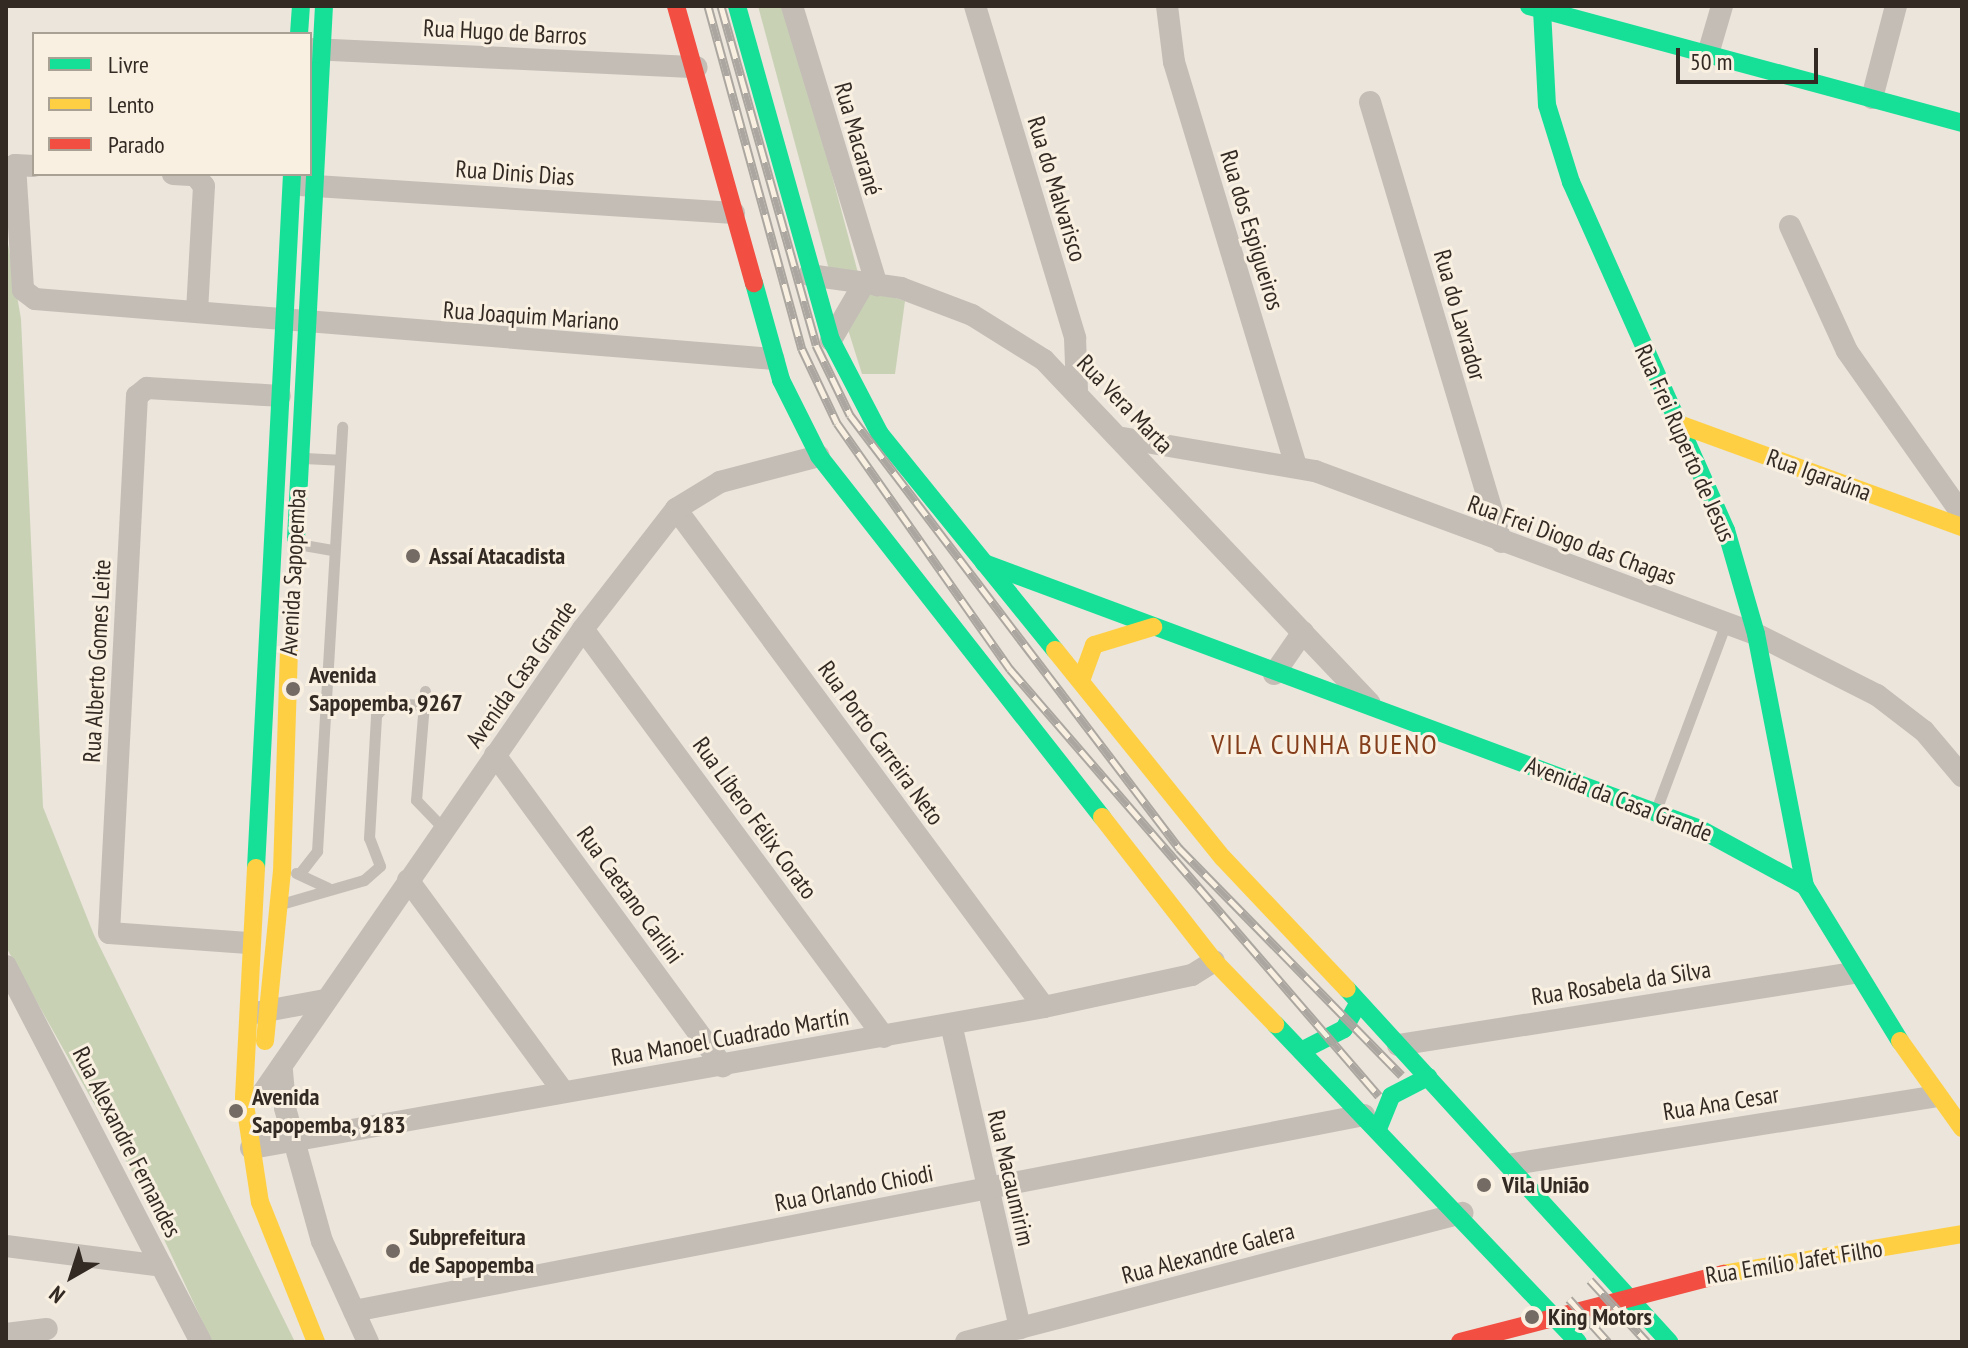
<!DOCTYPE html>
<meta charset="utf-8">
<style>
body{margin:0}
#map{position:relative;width:1968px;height:1348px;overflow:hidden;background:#ebe5db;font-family:"PT Sans Narrow",sans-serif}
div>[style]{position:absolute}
.green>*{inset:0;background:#c9d1b5}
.lane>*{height:11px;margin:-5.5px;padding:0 5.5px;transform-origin:5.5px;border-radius:5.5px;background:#c3bdb6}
.street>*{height:22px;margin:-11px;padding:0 11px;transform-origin:11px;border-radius:11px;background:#c3bdb6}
.fast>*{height:18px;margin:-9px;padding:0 9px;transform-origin:9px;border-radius:9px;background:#16e098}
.slow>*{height:18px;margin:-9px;padding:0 9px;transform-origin:9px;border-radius:9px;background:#ffcf43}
.jam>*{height:18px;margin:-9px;padding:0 9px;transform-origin:9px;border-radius:9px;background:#f24e42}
.rail>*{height:9px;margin-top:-4.5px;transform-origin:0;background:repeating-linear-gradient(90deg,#f9f0e1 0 18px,#aba69f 0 36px);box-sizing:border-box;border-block:2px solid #aba69f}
.dots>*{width:22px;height:22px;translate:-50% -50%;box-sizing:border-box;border:4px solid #f9f0e1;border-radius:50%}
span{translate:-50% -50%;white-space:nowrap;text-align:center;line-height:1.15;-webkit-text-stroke:6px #f9f0e1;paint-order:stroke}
.street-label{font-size:24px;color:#332a24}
.poi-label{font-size:24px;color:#332a24;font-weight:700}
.left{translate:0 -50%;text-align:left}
.quarter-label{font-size:28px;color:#843e1c;letter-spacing:2px}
.frame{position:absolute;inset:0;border:8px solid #332a24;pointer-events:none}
.legend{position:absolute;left:32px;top:32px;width:280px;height:144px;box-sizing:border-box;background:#f9f0e1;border:2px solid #aaa195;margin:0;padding:10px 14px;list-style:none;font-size:24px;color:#332a24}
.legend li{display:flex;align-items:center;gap:16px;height:40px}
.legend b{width:40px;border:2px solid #aaa195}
.north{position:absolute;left:32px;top:1236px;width:80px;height:80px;-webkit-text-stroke:6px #f9f0e1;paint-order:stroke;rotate:219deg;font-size:22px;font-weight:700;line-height:32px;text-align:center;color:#332a24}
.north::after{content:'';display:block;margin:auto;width:28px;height:36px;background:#332a24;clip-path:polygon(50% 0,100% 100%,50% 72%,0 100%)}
.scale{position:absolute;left:1676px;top:48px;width:142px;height:36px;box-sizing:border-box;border:4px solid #332a24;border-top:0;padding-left:10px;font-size:24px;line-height:28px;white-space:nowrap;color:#332a24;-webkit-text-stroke:6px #f9f0e1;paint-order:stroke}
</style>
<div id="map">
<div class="green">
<i style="clip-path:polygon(758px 6px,787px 6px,858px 273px,837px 276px,828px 266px)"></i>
<i style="clip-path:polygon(6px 232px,21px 319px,43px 807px,94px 935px,295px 1342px,212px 1342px,133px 1173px,6px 947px)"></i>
<i style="clip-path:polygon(884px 294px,905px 301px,895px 374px,862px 374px,845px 320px,864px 295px)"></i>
</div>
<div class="lane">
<i style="left:304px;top:458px;width:35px;rotate:3deg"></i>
<i style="left:298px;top:544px;width:36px;rotate:10deg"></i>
<i style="left:425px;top:691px;width:109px;rotate:94.7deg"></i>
<i style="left:416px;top:800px;width:40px;rotate:46deg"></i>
<i style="left:1656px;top:810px;width:200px;rotate:-69.5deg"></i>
<i style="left:296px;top:873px;width:35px;rotate:25deg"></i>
<i style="left:300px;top:873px;width:28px;rotate:-52deg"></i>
<i style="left:317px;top:851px;width:425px;rotate:-86.6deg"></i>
<i style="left:281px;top:904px;width:86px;rotate:-16.1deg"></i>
<i style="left:364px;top:880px;width:21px;rotate:-41deg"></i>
<i style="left:380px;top:866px;width:30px;rotate:-111deg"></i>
<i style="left:369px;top:838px;width:123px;rotate:-86.7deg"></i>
<i style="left:376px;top:715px;width:16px;rotate:-47deg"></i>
<i style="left:387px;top:703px;width:37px;rotate:3deg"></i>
</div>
<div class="street">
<i style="left:792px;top:6px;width:292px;rotate:73.1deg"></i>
<i style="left:975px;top:6px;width:347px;rotate:73.2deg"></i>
<i style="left:1075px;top:338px;width:51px;rotate:87.8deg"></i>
<i style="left:1167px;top:6px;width:56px;rotate:82.9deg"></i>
<i style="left:1174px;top:62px;width:422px;rotate:73.2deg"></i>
<i style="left:311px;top:49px;width:386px;rotate:2.7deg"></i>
<i style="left:1708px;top:54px;width:50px;rotate:-73.7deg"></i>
<i style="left:1872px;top:98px;width:95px;rotate:-75.4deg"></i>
<i style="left:1370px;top:102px;width:459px;rotate:73.4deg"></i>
<i style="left:34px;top:166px;width:19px;rotate:-177deg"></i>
<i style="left:15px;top:165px;width:125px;rotate:86.3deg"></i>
<i style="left:23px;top:290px;width:15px;rotate:37deg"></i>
<i style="left:35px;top:299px;width:741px;rotate:4.64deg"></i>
<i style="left:173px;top:174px;width:22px;rotate:3deg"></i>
<i style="left:195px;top:175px;width:14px;rotate:51deg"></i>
<i style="left:204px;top:186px;width:126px;rotate:93.2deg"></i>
<i style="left:300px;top:185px;width:435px;rotate:3.7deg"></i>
<i style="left:1790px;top:226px;width:137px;rotate:65.5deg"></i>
<i style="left:1847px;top:351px;width:199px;rotate:54.8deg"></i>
<i style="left:809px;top:275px;width:93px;rotate:8deg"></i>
<i style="left:901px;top:288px;width:76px;rotate:20.8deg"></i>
<i style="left:972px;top:315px;width:85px;rotate:32deg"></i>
<i style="left:1044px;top:360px;width:473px;rotate:46.5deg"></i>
<i style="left:831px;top:340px;width:64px;rotate:-59.8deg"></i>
<i style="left:1123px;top:438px;width:195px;rotate:9.8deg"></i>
<i style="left:1315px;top:471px;width:470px;rotate:20.3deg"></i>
<i style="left:1756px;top:634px;width:136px;rotate:26.8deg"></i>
<i style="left:1877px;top:695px;width:59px;rotate:37.5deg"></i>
<i style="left:1924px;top:731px;width:59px;rotate:49.8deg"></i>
<i style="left:676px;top:509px;width:619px;rotate:53.54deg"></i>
<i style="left:583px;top:629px;width:507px;rotate:53.58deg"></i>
<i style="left:1274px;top:674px;width:51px;rotate:-55.4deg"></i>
<i style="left:495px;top:755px;width:386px;rotate:53.8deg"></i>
<i style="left:408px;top:880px;width:262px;rotate:53.7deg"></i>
<i style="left:248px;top:943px;width:139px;rotate:-175.9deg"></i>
<i style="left:109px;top:933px;width:538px;rotate:-87.02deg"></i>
<i style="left:137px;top:396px;width:13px;rotate:-39deg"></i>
<i style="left:147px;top:388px;width:133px;rotate:3.4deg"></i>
<i style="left:6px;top:966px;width:424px;rotate:62.6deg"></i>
<i style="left:255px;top:1013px;width:71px;rotate:-10.5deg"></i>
<i style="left:951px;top:1024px;width:312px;rotate:77.2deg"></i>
<i style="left:1398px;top:1045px;width:460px;rotate:-9deg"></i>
<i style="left:282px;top:1071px;width:37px;rotate:85deg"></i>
<i style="left:285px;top:1108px;width:138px;rotate:74.5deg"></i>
<i style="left:322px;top:1241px;width:111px;rotate:65.5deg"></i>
<i style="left:262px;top:1094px;width:565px;rotate:-55.38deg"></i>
<i style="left:583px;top:629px;width:152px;rotate:-52.2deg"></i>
<i style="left:676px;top:509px;width:52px;rotate:-31.5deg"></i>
<i style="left:720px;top:482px;width:102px;rotate:-14.7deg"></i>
<i style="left:251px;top:1148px;width:805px;rotate:-10.08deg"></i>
<i style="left:1044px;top:1007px;width:151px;rotate:-12.2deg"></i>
<i style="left:1192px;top:975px;width:26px;rotate:-32deg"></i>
<i style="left:1513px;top:1164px;width:428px;rotate:-9.1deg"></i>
<i style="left:6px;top:1246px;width:157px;rotate:7.3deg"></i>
<i style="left:354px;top:1311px;width:1029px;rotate:-10.98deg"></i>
<i style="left:6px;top:1334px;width:41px;rotate:-7deg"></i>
<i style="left:966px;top:1342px;width:513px;rotate:-14.58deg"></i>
</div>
<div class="fast">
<i style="left:737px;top:6px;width:347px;rotate:74.3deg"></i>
<i style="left:831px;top:340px;width:106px;rotate:62.5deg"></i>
<i style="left:880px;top:434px;width:278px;rotate:51deg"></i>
<i style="left:1529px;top:6px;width:449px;rotate:15.1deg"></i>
<i style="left:1542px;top:10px;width:95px;rotate:87deg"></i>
<i style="left:1547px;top:105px;width:81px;rotate:72.7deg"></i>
<i style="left:1571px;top:182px;width:381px;rotate:66deg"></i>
<i style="left:1726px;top:530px;width:108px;rotate:73.9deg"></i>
<i style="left:1756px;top:634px;width:257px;rotate:79deg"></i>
<i style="left:1805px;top:886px;width:182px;rotate:58.5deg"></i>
<i style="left:299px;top:34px;width:28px;rotate:-86deg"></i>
<i style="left:754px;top:283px;width:101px;rotate:74.4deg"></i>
<i style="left:781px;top:380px;width:85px;rotate:63.4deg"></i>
<i style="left:819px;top:456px;width:459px;rotate:51.9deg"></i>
<i style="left:296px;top:538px;width:533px;rotate:-86.99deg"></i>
<i style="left:984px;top:563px;width:764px;rotate:20.38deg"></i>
<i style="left:1700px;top:829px;width:119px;rotate:28.5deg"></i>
<i style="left:256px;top:868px;width:695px;rotate:-87.03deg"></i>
<i style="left:1347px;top:989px;width:478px;rotate:47.6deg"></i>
<i style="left:1275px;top:1024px;width:439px;rotate:46.4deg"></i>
<i style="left:1301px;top:1051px;width:48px;rotate:-27.1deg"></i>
<i style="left:1344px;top:1029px;width:29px;rotate:-61deg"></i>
<i style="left:1378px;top:1129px;width:35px;rotate:-68deg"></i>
<i style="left:1391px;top:1096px;width:42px;rotate:-27.2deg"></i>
</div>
<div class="slow">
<i style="left:1676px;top:423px;width:304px;rotate:20deg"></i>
<i style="left:1055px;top:650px;width:267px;rotate:51.1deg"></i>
<i style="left:1223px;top:858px;width:180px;rotate:46.6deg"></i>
<i style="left:1082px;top:678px;width:35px;rotate:-70deg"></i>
<i style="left:1094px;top:645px;width:62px;rotate:-17deg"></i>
<i style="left:1102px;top:817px;width:182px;rotate:52.1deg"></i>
<i style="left:1214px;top:961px;width:88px;rotate:45.9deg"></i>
<i style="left:256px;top:868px;width:230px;rotate:93deg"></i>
<i style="left:244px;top:1098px;width:105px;rotate:81.3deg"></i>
<i style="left:260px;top:1202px;width:151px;rotate:68.2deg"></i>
<i style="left:265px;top:1041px;width:170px;rotate:-84.3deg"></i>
<i style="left:282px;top:872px;width:220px;rotate:-88.2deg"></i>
<i style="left:1900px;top:1041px;width:107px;rotate:54.5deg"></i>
<i style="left:1723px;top:1274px;width:242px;rotate:-9.5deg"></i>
</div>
<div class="jam">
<i style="left:676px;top:6px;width:288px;rotate:74.3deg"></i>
<i style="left:1460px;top:1342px;width:272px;rotate:-14.5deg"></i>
</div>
<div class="rail">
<i style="left:708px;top:6px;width:356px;rotate:74.7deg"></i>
<i style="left:802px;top:349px;width:82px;rotate:64.7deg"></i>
<i style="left:837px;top:423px;width:301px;rotate:54.9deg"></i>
<i style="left:1010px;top:669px;width:564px;rotate:49.17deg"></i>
<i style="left:721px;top:6px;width:352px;rotate:74.3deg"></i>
<i style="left:816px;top:345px;width:78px;rotate:64.1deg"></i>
<i style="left:850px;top:415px;width:544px;rotate:52.77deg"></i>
<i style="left:1179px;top:848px;width:318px;rotate:45.6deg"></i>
<i style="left:1590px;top:1280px;width:84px;rotate:47.4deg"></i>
<i style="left:1569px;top:1299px;width:58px;rotate:47.8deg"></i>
</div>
<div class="dots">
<i style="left:413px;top:556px;background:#736b64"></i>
<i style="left:293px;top:689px;background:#736b64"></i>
<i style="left:236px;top:1111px;background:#736b64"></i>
<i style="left:1484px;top:1185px;background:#736b64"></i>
<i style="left:393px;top:1251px;background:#736b64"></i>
<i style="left:1532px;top:1317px;background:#736b64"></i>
</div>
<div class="street-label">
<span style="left:505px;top:32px;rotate:3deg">Rua Hugo de Barros</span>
<span style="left:858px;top:139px;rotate:74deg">Rua Macarané</span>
<span style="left:515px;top:173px;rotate:4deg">Rua Dinis Dias</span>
<span style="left:1057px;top:189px;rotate:73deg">Rua do Malvarisco</span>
<span style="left:1252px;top:230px;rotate:73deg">Rua dos Espigueiros</span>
<span style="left:1460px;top:315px;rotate:74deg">Rua do Lavrador</span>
<span style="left:531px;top:316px;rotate:4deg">Rua Joaquim Mariano</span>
<span style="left:1125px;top:404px;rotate:46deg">Rua Vera Marta</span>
<span style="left:1685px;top:443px;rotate:66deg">Rua Frei Ruperto de Jesus</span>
<span style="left:1819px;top:475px;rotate:20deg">Rua Igaraúna</span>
<span style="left:1572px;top:540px;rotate:20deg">Rua Frei Diogo das Chagas</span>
<span style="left:293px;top:572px;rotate:-87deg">Avenida Sapopemba</span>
<span style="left:97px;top:661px;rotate:-87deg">Rua Alberto Gomes Leite</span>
<span style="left:521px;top:674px;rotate:-55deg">Avenida Casa Grande</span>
<span style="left:881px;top:743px;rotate:54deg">Rua Porto Carreira Neto</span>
<span style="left:1619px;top:799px;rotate:21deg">Avenida da Casa Grande</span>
<span style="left:755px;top:818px;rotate:54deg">Rua Líbero Félix Corato</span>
<span style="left:630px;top:895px;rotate:54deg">Rua Caetano Carlini</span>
<span style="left:1621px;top:983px;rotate:-9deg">Rua Rosabela da Silva</span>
<span style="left:730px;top:1037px;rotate:-10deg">Rua Manoel Cuadrado Martín</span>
<span style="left:1721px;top:1103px;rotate:-9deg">Rua Ana Cesar</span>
<span style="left:127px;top:1142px;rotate:63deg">Rua Alexandre Fernandes</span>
<span style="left:1011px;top:1178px;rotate:77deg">Rua Macaumirim</span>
<span style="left:854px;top:1188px;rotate:-11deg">Rua Orlando Chiodi</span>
<span style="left:1208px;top:1253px;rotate:-15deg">Rua Alexandre Galera</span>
<span style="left:1794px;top:1262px;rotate:-9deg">Rua Emílio Jafet Filho</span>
</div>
<div class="poi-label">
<span class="left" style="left:429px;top:556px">Assaí Atacadista</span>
<span class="left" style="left:309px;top:689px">Avenida<br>Sapopemba, 9267</span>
<span class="left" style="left:252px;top:1111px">Avenida<br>Sapopemba, 9183</span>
<span class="left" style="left:1502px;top:1185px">Vila União</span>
<span class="left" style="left:409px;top:1251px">Subprefeitura<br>de Sapopemba</span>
<span class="left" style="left:1548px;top:1317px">King Motors</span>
</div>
<div class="quarter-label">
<span style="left:1325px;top:744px">VILA CUNHA BUENO</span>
</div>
<div class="frame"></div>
<ul class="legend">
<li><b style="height:10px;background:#16e098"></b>Livre</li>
<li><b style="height:10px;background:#ffcf43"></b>Lento</li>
<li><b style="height:10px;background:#f24e42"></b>Parado</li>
</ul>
<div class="north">N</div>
<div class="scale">50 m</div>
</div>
